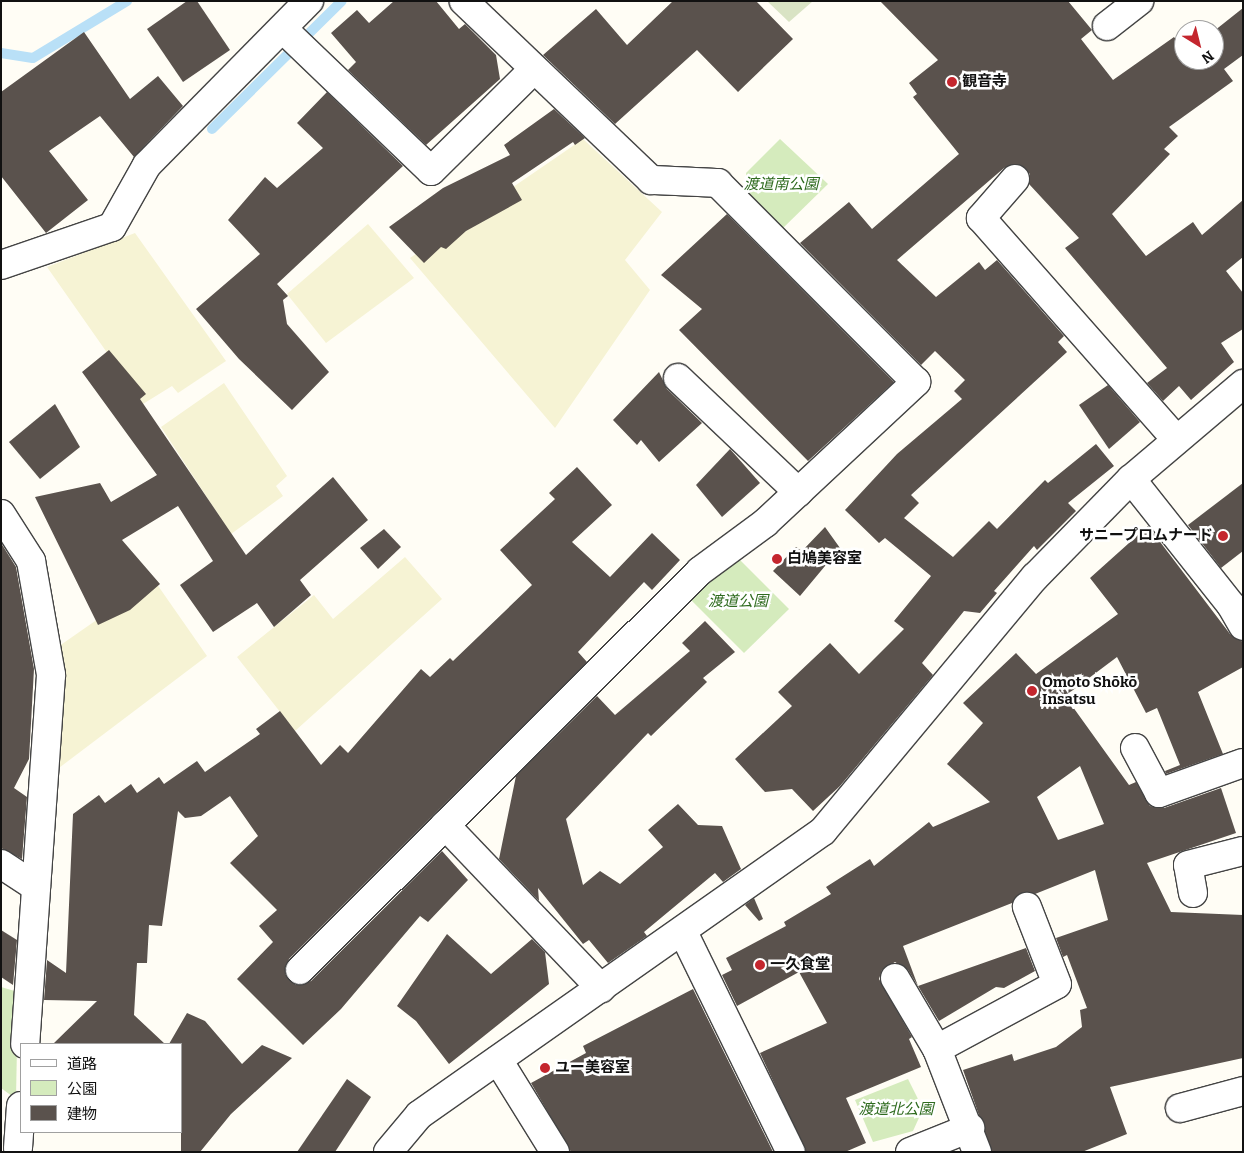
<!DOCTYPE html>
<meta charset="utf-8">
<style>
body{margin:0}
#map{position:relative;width:1244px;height:1153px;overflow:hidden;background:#fffdf5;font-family:Bitter,"Noto Sans JP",serif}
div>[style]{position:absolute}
.farmland>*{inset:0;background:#f6f3d4}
.green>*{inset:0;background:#d5ebbd}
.cemetery>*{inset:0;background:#d9e3c4}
.stream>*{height:10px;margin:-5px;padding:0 5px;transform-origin:5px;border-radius:5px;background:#b9e0f7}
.building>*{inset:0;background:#5a524d}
.roads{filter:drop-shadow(1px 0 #444) drop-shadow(-1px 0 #444) drop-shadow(0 1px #444) drop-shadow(0 -1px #444)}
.minor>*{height:28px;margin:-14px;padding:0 14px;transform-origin:14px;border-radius:14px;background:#fff}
.dots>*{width:14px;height:14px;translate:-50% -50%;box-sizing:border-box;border:2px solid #fff;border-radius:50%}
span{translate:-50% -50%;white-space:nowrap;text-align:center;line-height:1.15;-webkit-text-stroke:5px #fff;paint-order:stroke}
.poi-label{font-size:15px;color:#111;font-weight:700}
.left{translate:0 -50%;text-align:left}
.right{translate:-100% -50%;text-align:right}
.park-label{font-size:15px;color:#2f6b1f;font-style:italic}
.frame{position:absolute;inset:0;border:2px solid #111;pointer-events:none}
.legend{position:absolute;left:20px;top:1043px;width:162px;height:90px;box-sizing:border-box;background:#fff;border:1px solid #a0a0a0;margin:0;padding:6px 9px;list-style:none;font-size:15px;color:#111}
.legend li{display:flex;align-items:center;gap:10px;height:25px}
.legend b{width:25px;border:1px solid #a0a0a0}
.north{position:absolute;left:1174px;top:20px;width:50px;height:50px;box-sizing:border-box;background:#fff;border:1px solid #a0a0a0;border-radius:50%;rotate:144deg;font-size:14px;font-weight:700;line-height:20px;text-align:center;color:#111}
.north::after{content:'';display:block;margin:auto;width:18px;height:22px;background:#c4262e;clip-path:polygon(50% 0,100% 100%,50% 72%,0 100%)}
</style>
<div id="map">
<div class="farmland">
<i style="clip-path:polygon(583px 139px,662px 212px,625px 260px,650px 290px,555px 428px,410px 258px)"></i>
<i style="clip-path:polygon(368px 224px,414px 278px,326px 343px,287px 294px)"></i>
<i style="clip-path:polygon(135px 233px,226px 361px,178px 393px,172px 386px,143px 404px,47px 267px)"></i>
<i style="clip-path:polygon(224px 383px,287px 476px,276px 486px,283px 496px,231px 534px,161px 427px)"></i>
<i style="clip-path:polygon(405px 557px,442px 599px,295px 731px,237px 657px,314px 595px,333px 619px)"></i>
<i style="clip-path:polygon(154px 580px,207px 656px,47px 777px,52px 651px)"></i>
</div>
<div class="green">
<i style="clip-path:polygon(780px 139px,828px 184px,781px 230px,749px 200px,746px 173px)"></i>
<i style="clip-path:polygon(735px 555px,789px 609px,744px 653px,686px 595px)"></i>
<i style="clip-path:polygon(1px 987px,18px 992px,16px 1099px,1px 1088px)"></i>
<i style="clip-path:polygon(908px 1079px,923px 1109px,913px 1131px,873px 1142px,855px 1100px)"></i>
</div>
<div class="cemetery">
<i style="clip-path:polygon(767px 1px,813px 1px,789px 22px)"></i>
</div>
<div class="stream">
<i style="left:1px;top:53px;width:32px;rotate:9deg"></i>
<i style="left:33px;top:58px;width:110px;rotate:-31.2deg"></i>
<i style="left:212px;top:129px;width:182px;rotate:-44.6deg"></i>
</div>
<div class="building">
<i style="clip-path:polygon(187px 1px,197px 1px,230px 50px,183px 82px,147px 29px)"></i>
<i style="clip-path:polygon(394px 1px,436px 1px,459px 29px,465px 24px,496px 55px,500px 79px,426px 145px,348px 70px,356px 62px,331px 33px,357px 10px,369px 23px)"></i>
<i style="clip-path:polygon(673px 1px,756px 1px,793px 39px,738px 92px,697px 50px,615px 124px,543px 55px,596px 9px,627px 45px)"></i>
<i style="clip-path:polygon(880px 1px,1068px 1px,1092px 30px,1081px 39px,1113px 80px,1174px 37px,1179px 43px,1184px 40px,1184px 60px,1214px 60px,1214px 31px,1243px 8px,1243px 55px,1224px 69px,1233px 81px,1169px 127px,1178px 136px,1164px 149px,1170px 154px,1112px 214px,1146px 256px,1193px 222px,1202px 235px,1243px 200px,1243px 257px,1226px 271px,1243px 293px,1243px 329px,1221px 343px,1234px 362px,1191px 400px,1179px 386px,1163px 401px,1147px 383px,1167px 368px,1065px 248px,1079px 238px,1029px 184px,1030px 174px,1018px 164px,1004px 168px,897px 260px,936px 297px,979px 262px,985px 270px,997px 260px,1064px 336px,1058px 342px,1067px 352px,911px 495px,919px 503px,904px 518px,953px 557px,989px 521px,997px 529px,1045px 480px,1048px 483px,1096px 444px,1114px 466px,1068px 503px,1076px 511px,1037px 550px,1034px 546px,994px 591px,997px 593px,980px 613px,964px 611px,922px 663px,933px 675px,840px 786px,813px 811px,792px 789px,765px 792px,735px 759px,792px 706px,778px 692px,830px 643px,859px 674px,904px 629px,894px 621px,931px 576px,885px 538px,879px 543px,845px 510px,897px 454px,962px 399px,954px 391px,965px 380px,935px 351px,921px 365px,800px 243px,849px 202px,872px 229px,959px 154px,913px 97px,917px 94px,909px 83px,938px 60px)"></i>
<i style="clip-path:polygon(84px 32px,130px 99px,158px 76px,183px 106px,134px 157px,100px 116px,49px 151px,88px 200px,46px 233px,1px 176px,1px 92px)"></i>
<i style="clip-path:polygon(327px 92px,403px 166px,277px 284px,288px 296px,283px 300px,287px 324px,329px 372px,292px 410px,239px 359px,196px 309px,260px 254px,228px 220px,265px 177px,277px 188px,323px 148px,297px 123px)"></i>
<i style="clip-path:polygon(554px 109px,585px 138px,575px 145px,573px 142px,512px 183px,522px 200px,466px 231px,446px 249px,441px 247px,424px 263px,389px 227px,443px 188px,510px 155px,504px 145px)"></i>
<i style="clip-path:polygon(727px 214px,894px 382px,808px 461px,679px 330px,702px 309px,661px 275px)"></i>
<i style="clip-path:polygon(109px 350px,146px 394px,140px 399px,246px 555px,333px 477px,368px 520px,300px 580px,311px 595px,274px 627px,257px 603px,213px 632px,180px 585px,213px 561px,178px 506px,122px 540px,160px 584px,130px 610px,98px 625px,35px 497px,100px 483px,111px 502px,157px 475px,82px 372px)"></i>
<i style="clip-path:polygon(659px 372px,667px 389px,702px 423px,659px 462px,641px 440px,637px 445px,613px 420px)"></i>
<i style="clip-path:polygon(1108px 385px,1140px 422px,1109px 449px,1079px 405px)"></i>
<i style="clip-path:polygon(55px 404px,80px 447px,40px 479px,9px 442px)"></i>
<i style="clip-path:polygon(730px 449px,760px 483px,722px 517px,696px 485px)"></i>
<i style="clip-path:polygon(577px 467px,612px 505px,572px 542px,610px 577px,652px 533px,680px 560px,652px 590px,644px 582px,578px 652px,587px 662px,289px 959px,285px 974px,296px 985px,311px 981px,442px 851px,468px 880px,428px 922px,420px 916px,341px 1009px,303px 1045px,237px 979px,273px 942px,259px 926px,277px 910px,230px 863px,258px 836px,230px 796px,201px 816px,185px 818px,178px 811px,162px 926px,149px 925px,147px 963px,137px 963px,134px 1015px,165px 1044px,53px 1044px,97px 1001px,44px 1000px,47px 960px,66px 973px,73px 814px,99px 795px,105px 803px,131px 784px,137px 793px,159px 777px,164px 784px,197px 761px,205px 772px,260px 734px,256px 729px,280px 711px,321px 765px,340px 745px,348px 753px,421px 669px,430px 677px,450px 658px,453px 661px,532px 585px,500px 550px,555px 499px,549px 493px)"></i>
<i style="clip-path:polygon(1243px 483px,1243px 551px,1221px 568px,1188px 525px)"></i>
<i style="clip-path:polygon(evenodd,1148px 526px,1230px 634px,1243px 642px,1243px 667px,1198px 692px,1223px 754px,1166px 774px,1165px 771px,1180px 765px,1157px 708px,1146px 713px,1117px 657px,1065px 696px,1129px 785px,1136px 782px,1150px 806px,1164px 808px,1221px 788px,1236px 833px,1147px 863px,1171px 912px,1243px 915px,1243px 1058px,1110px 1087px,1127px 1134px,1082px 1152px,992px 1152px,963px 1070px,1012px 1054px,1014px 1061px,1056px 1047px,1082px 1027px,1080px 1010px,1087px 1008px,1067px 955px,1063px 957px,1056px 938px,1108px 920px,1095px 870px,1035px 894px,1021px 893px,1012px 903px,903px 946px,918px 986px,908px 970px,895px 962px,882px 970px,879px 979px,912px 1037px,909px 1039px,921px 1067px,846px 1098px,866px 1143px,845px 1152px,806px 1152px,760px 1053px,827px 1023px,799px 972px,737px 1006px,722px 975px,732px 970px,726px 958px,786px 926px,784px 922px,831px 894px,826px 887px,870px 859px,874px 866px,929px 822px,933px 827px,990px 802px,947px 764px,983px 723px,963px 703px,1016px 653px,1036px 674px,1118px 614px,1090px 578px,1148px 526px,1080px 766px,1104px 824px,1058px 840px,1037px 797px,1080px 766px)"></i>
<i style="clip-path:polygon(825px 527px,840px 548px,800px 596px,773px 571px,796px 547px,802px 551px)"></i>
<i style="clip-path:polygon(384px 529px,401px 547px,378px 569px,360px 548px)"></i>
<i style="clip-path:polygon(1px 543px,16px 567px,34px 669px,29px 759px,14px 788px,27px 797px,22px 859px,1px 848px)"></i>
<i style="clip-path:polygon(705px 621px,735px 652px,703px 678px,707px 682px,651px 736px,648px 733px,566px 819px,583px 885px,600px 871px,620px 884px,663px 847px,648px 830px,678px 804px,698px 825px,722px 826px,741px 869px,723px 882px,715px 873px,644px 932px,647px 936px,608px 963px,589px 940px,583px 944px,538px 888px,539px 901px,499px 859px,516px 776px,597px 696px,615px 715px,690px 651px,682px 643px)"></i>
<i style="clip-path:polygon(754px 898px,763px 919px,759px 921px,745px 905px)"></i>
<i style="clip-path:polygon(1px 930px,17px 940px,13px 985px,1px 977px)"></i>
<i style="clip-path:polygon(447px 934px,491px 974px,532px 939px,545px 952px,549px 984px,449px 1064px,416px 1021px,397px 1006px)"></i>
<i style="clip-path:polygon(1026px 948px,1035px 971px,1004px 988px,996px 987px,939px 1021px,918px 986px)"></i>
<i style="clip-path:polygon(693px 989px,773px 1152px,571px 1152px,531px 1083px,586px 1053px,583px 1046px)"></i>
<i style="clip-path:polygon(187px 1013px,205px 1021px,242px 1064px,262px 1045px,292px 1058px,231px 1114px,200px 1152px,181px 1152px,181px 1044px,169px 1044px)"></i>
<i style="clip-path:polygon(347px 1079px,371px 1097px,335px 1152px,297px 1152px)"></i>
</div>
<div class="roads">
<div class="minor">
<i style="left:1107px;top:26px;width:41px;rotate:-38deg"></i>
<i style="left:283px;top:29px;width:205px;rotate:43.8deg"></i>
<i style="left:431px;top:171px;width:145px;rotate:-44.7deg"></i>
<i style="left:1015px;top:179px;width:52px;rotate:131.1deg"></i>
<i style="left:981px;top:218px;width:295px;rotate:48.6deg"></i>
<i style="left:1px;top:265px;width:117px;rotate:-18.9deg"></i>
<i style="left:112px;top:227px;width:71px;rotate:-60.6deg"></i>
<i style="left:147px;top:165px;width:231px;rotate:-45.4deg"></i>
<i style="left:678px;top:378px;width:166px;rotate:43.5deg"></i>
<i style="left:1131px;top:479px;width:161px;rotate:51.6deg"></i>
<i style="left:1231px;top:605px;width:24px;rotate:60deg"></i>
<i style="left:1px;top:514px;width:56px;rotate:57.4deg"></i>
<i style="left:31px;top:561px;width:116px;rotate:80deg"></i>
<i style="left:51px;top:675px;width:370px;rotate:94deg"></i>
<i style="left:1135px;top:748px;width:51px;rotate:61.9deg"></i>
<i style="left:1159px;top:793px;width:89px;rotate:-19.7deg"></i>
<i style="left:445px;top:825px;width:226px;rotate:46.3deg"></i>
<i style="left:1px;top:864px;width:42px;rotate:33.3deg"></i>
<i style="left:1193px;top:893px;width:28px;rotate:-100deg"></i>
<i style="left:1188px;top:865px;width:57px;rotate:-14.3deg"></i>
<i style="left:683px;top:932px;width:245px;rotate:63.9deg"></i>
<i style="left:300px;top:970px;width:565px;rotate:-44.93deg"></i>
<i style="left:700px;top:571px;width:81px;rotate:-36.4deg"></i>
<i style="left:765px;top:523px;width:207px;rotate:-43deg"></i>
<i style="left:916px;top:382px;width:281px;rotate:-134.9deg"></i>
<i style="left:718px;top:183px;width:67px;rotate:-177.4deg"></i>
<i style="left:651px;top:180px;width:259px;rotate:-136.3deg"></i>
<i style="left:895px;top:978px;width:82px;rotate:59.4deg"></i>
<i style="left:498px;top:1060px;width:108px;rotate:58.2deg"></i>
<i style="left:1180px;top:1108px;width:65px;rotate:-15.1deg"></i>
<i style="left:18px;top:1148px;width:42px;rotate:-85.9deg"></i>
<i style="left:388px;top:1152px;width:48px;rotate:-50deg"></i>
<i style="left:419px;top:1115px;width:494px;rotate:-35.1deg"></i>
<i style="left:823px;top:831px;width:331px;rotate:-50.2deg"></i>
<i style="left:1035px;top:577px;width:137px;rotate:-45.6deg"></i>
<i style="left:1131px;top:479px;width:147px;rotate:-40.3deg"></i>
<i style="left:910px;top:1152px;width:65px;rotate:-21.8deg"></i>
<i style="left:977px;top:1152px;width:110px;rotate:-111.2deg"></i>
<i style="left:937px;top:1049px;width:136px;rotate:-28.4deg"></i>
<i style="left:1057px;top:984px;width:83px;rotate:-111.3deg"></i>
</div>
</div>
<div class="dots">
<i style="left:952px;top:82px;background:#c4262e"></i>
<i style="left:1223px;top:536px;background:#c4262e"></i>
<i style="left:777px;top:559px;background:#c4262e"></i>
<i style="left:1032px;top:691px;background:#c4262e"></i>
<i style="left:760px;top:965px;background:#c4262e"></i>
<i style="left:545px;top:1068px;background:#c4262e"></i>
</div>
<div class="poi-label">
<span class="left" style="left:962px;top:82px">観音寺</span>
<span class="right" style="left:1213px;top:536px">サニープロムナード</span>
<span class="left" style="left:787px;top:559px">白鳩美容室</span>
<span class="left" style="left:1042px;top:691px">Omoto Shōkō<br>Insatsu</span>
<span class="left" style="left:770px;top:965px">一久食堂</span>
<span class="left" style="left:555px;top:1068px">ユー美容室</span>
</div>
<div class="park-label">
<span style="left:781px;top:185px">渡道南公園</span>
<span style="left:738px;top:602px">渡道公園</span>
<span style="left:896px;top:1110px">渡道北公園</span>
</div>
<div class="frame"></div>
<ul class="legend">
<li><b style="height:6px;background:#fff"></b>道路</li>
<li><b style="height:14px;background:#d5ebbd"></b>公園</li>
<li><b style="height:14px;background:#5a524d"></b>建物</li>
</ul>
<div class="north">N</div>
</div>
